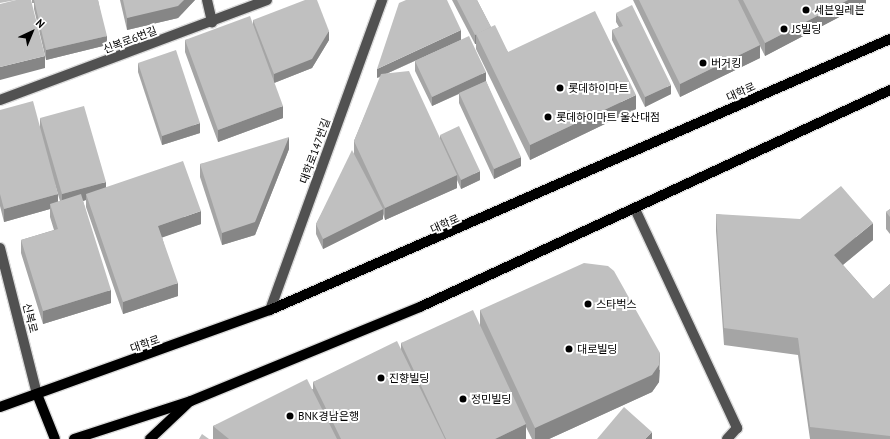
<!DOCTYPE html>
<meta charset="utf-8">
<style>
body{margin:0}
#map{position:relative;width:890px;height:439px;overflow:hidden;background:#fff;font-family:"PT Sans","Noto Sans KR",sans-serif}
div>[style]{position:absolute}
.roads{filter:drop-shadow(1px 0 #dbdbdb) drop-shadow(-1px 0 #dbdbdb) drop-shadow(0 1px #dbdbdb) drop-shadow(0 -1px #dbdbdb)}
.minor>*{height:10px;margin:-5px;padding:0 5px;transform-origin:5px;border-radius:5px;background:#515151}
.major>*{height:10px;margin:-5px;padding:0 5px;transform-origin:5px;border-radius:5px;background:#000}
.wall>*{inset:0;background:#a5a5a5}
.shaded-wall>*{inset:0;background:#868686}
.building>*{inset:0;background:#c0c0c0}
.dots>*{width:11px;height:11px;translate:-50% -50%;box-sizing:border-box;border:2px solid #fff;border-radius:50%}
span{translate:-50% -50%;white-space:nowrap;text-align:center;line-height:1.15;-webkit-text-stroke:4px #fff;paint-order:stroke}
.poi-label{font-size:11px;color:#000}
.left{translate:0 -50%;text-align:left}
.street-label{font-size:11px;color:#000}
.north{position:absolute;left:12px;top:12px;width:40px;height:40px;-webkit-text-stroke:3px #fff;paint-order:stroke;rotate:44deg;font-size:11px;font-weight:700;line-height:16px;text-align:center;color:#000}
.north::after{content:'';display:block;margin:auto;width:14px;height:18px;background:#000;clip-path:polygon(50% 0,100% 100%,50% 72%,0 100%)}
</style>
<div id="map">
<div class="roads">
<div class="minor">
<i style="left:207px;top:0;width:23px;rotate:77deg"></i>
<i style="left:0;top:100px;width:285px;rotate:-20.5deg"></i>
<i style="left:635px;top:209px;width:242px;rotate:65deg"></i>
<i style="left:737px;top:428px;width:15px;rotate:132deg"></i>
<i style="left:0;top:248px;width:151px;rotate:75.8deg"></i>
<i style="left:270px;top:310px;width:330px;rotate:-70.1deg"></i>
</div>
<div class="major">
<i style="left:37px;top:394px;width:48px;rotate:68.2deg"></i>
<i style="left:0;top:407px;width:287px;rotate:-19.8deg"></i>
<i style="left:270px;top:310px;width:677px;rotate:-23.61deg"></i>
<i style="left:74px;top:439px;width:123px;rotate:-18deg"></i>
<i style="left:191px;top:401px;width:248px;rotate:-22.3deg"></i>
<i style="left:420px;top:307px;width:518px;rotate:-24.78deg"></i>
<i style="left:150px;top:439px;width:52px;rotate:-43.5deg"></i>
</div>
</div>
<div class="wall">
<i style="clip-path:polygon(32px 0,98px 0,107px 45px,46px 60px,34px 9px,34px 3px,32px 3px)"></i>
<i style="clip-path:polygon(120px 0,195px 0,178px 18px,127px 30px)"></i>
<i style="clip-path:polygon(452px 0,477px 0,491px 27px,508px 52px,636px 109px,530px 160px,476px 49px,476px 44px,475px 44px)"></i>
<i style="clip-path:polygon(633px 0,866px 0,866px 3px,765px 56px,760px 46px,760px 58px,680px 97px)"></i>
<i style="clip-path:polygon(616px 13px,671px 94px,645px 107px,612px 40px,612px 30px,619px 27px,616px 22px)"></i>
<i style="clip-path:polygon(253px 20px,329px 40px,312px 68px,274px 83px,283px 118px,218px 142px,185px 52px,185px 40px,253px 24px)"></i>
<i style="clip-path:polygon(461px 40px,486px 81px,521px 166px,494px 179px,459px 103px,459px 94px,432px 106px,415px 71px,415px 61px,455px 43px,387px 73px,440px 139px,440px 135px,480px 180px,461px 189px,457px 180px,457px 188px,385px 220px,383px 214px,383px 219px,323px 249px,316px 234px,316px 224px,354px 153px,354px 141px,381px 77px,377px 78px)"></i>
<i style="clip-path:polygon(138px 63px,200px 133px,162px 145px,138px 72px)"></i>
<i style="clip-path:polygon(evenodd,0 110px,40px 127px,40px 118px,106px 187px,201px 224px,162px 237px,178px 296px,123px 314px,86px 207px,86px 200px,83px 201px,111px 303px,43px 324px,21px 253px,21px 240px,54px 230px,50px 217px,50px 209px,4px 222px,0 206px,0 110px,54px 181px,60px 201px,58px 202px,54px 181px)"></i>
<i style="clip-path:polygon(289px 149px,255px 235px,222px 245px,200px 177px,200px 164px)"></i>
<i style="clip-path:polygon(890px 209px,890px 234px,886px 229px,886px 212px)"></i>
<i style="clip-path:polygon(716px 214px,873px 240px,843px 265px,873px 299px,890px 284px,890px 439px,810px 439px,798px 355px,724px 345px,716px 231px)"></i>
<i style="clip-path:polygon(480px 310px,660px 370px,659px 382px,652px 392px,549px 439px,532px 439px,526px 427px,526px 439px,213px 439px,213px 426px,313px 389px,313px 382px,401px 349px,401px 343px,480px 326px)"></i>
</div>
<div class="shaded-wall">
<i style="clip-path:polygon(184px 0,195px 0,178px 18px,127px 30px,127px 18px)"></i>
<i style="clip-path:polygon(848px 0,866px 0,866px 3px,765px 56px,765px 43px)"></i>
<i style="clip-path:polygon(461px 30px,461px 40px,377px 78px,377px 69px)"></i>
<i style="clip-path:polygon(329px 31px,329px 40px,312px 68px,274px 83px,274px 74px)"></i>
<i style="clip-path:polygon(476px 34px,476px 44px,475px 44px,475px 35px)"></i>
<i style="clip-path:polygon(107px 36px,107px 45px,46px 60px,46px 50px)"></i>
<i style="clip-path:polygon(760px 45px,760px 58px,680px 97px,680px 84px)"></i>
<i style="clip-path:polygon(45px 56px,45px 68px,0 80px,0 67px)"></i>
<i style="clip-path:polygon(486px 72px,486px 81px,432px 106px,432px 97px)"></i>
<i style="clip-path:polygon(671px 85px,671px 94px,645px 107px,645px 97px)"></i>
<i style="clip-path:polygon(636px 95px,636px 109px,530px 160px,530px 145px)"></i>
<i style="clip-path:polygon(283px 106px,283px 118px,218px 142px,218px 130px)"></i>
<i style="clip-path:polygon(200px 123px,200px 133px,162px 145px,162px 136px)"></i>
<i style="clip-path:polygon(289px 137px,289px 149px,255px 235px,222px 245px,222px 233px)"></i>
<i style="clip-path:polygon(521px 157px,521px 166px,494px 179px,494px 169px)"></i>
<i style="clip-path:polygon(480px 171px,480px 180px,461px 189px,461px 180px)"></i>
<i style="clip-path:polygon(457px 175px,457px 188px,385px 220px,385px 208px)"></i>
<i style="clip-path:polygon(106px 182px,106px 194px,86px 194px,86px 200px,62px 207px,62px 194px)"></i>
<i style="clip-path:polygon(58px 194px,58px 207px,50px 204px,50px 209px,4px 222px,4px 209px)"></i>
<i style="clip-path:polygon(383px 209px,383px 219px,323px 249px,323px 239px)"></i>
<i style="clip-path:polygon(201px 211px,201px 224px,158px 239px,158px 226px)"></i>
<i style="clip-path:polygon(873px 223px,873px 240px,834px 272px,834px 255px)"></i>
<i style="clip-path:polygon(178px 283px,178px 296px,123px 314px,123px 302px)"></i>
<i style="clip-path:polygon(111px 290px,111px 303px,43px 324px,43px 311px)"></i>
<i style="clip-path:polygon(660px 353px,659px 382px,652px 392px,549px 439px,535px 439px,535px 428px)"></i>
<i style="clip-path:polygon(526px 424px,526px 439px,495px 439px)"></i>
<i style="clip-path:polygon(652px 432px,652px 439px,645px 439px)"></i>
</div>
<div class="building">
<i style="clip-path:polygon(0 0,16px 0,0 3px)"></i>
<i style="clip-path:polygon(16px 0,31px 0,45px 56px,0 67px,0 4px)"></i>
<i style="clip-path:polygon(34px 0,98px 0,107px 36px,46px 50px)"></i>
<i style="clip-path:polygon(123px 0,184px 0,178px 6px,127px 18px)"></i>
<i style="clip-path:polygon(305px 0,317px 0,329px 31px,312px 59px,274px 74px,253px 20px)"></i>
<i style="clip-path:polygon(406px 0,447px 0,461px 30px,377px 69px,399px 3px)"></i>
<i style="clip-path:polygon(457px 0,477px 0,491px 27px,475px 35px)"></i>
<i style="clip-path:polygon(639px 0,738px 0,760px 45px,680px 84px)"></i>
<i style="clip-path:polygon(743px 0,848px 0,765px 43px)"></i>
<i style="clip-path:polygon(632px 5px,671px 85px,645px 97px,612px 30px,623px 26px,616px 13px)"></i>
<i style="clip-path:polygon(595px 11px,636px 95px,530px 145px,476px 34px,495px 25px,508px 52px)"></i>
<i style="clip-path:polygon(250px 16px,283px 106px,218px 130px,185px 40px)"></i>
<i style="clip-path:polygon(469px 36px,486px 72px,432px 97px,415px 61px)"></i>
<i style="clip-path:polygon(176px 50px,200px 123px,162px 136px,138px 63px)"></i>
<i style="clip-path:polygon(409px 71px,457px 175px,385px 208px,354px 141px,381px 74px)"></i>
<i style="clip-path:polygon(486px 81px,521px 157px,494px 169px,459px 93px)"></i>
<i style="clip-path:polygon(33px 101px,58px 194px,4px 209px,0 194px,0 110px)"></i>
<i style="clip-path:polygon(84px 106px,106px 182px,62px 194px,40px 118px)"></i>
<i style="clip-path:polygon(459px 126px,480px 171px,461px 180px,440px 135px)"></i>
<i style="clip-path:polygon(289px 137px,255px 222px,222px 233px,200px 164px)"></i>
<i style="clip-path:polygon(352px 150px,383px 209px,323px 239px,316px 224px)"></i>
<i style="clip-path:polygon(183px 161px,201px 211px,158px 226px,178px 283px,123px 302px,86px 194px)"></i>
<i style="clip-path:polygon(841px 186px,873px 223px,834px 255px,873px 299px,890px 284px,890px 436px,810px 427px,798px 338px,724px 328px,716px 214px,800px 219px)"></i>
<i style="clip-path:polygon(81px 194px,111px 290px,43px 311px,21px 240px,58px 229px,50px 204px)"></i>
<i style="clip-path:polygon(890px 209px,890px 217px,886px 212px)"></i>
<i style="clip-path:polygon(584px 263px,608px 266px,614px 271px,660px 353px,659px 365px,652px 375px,535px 428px,480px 310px)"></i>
<i style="clip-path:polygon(473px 310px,526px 424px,495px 439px,446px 439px,401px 343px)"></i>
<i style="clip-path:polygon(397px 341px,445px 439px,341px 439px,313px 382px)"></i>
<i style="clip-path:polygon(307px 379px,337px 439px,229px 439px,213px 426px)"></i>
<i style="clip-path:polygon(624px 407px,652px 432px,645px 439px,597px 439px)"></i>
<i style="clip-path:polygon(202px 434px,209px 439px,199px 439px)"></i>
</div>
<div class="dots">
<i style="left:806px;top:10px;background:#000"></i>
<i style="left:784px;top:29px;background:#000"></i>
<i style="left:703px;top:63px;background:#000"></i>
<i style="left:560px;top:88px;background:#000"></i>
<i style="left:548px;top:117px;background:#000"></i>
<i style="left:588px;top:304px;background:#000"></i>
<i style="left:569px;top:349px;background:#000"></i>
<i style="left:381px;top:378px;background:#000"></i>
<i style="left:463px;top:399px;background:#000"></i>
<i style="left:290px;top:416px;background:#000"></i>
</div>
<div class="poi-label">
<span class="left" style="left:814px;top:10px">세븐일레븐</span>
<span class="left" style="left:792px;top:29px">JS빌딩</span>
<span class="left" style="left:711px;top:63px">버거킹</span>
<span class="left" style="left:568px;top:88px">롯데하이마트</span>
<span class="left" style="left:556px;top:117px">롯데하이마트 울산대점</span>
<span class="left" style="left:596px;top:304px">스타벅스</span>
<span class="left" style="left:577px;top:349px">대로빌딩</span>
<span class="left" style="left:389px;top:378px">진향빌딩</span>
<span class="left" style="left:471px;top:399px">정민빌딩</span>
<span class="left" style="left:298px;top:416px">BNK경남은행</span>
</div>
<div class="street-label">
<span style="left:130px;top:40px;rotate:-21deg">신복로6번길</span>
<span style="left:741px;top:92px;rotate:-24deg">대학로</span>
<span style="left:315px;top:151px;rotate:-70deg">대학로147번길</span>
<span style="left:445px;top:224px;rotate:-24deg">대학로</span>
<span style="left:30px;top:318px;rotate:76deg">신복로</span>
<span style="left:145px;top:344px;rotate:-19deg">대학로</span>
</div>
<div class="north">N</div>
</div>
